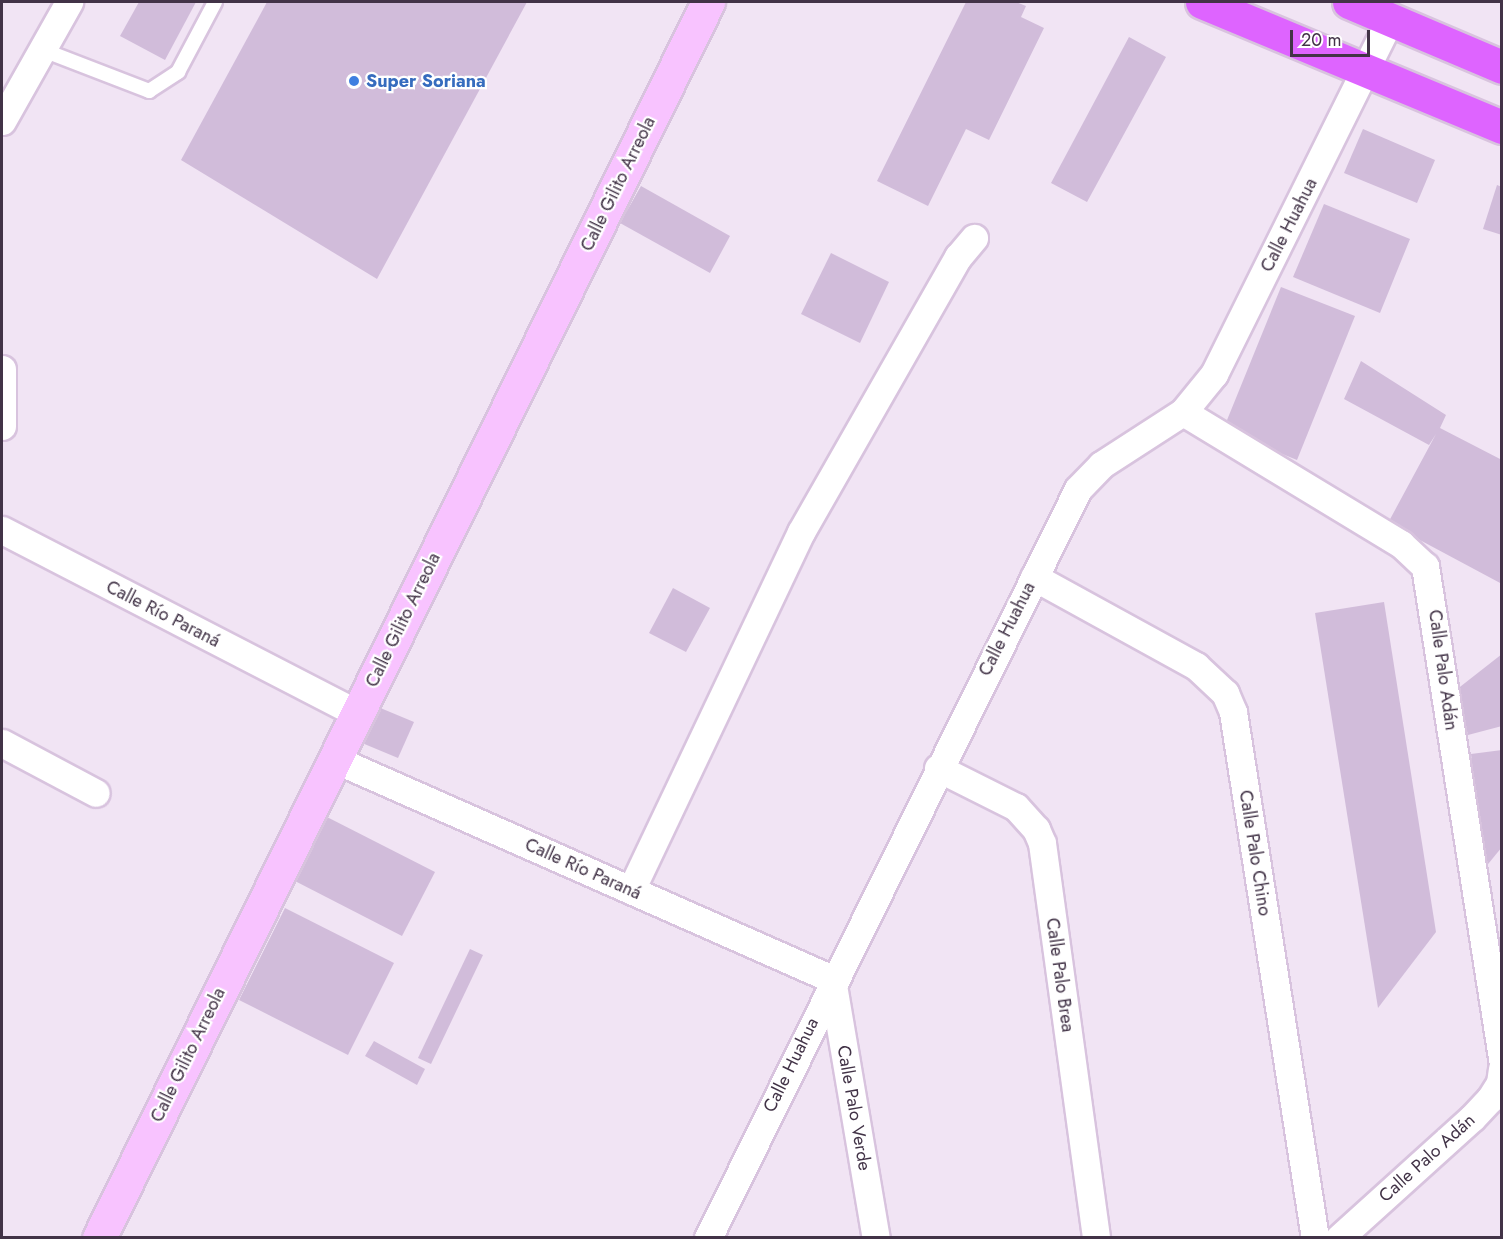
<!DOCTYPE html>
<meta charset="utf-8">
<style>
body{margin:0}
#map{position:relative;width:1503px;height:1239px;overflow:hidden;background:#f1e4f4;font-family:Jost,sans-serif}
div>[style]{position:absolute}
.building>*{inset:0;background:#d1bcda}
.roads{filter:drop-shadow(2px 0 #d8c3de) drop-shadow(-2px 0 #d8c3de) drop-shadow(0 2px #d8c3de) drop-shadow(0 -2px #d8c3de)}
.lane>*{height:14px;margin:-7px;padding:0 7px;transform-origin:7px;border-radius:7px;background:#fff}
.street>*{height:27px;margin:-13.5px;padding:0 13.5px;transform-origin:13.5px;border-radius:13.5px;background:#fff}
.secondary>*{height:33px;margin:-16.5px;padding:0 16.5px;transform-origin:16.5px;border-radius:16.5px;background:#f8c3ff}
.highway>*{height:33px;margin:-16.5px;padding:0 16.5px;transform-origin:16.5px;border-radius:16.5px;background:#de64ff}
.dots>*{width:16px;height:16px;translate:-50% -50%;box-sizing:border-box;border:3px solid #fff;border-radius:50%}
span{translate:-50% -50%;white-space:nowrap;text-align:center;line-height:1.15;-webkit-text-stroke:4.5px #fff;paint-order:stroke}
.shop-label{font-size:18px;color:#366cbe;font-weight:700}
.left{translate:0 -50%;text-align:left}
.street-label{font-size:18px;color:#423347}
.frame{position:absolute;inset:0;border:3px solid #423347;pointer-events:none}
.scale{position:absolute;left:1290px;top:30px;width:80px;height:27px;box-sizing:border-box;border:3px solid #423347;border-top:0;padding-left:8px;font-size:18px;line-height:21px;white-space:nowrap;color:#423347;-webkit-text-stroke:4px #fff;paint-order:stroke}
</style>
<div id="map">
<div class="building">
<i style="clip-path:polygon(139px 2px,196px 2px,165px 60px,120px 36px)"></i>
<i style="clip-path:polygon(267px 2px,527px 2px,377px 279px,181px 160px)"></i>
<i style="clip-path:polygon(966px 2px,1016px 2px,1026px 6px,1021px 17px,1044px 28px,989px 140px,966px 129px,928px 206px,877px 181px)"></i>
<i style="clip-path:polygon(1129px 37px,1166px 57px,1087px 202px,1051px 183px)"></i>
<i style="clip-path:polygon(1363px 129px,1435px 160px,1417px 203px,1344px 173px)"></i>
<i style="clip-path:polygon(1497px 185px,1502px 187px,1502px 235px,1483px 229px)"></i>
<i style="clip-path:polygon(641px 186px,730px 236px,710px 273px,620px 223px)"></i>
<i style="clip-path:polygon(1324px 204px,1410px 239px,1380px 313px,1293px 277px)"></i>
<i style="clip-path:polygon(831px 253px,889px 282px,860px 343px,801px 314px)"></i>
<i style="clip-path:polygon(1281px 287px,1355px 316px,1297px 460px,1223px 430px)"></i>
<i style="clip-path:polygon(1361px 361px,1446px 415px,1440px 428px,1502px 460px,1502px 584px,1388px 523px,1436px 434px,1429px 445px,1344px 399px)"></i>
<i style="clip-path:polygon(673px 588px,710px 608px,686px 652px,649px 633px)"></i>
<i style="clip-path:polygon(1384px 602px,1436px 932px,1378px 1008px,1315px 613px)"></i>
<i style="clip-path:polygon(1502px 654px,1502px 726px,1468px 735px,1456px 690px)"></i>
<i style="clip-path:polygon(378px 707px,414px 722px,398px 758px,362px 743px)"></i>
<i style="clip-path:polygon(1502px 750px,1502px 847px,1484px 869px,1471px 754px)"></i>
<i style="clip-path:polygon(325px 816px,435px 872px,402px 936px,293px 880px)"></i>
<i style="clip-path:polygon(285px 908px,394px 963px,348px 1055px,239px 1000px)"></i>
<i style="clip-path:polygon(470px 949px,483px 955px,431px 1064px,418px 1058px)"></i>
<i style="clip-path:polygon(374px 1041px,425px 1069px,417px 1085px,365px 1056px)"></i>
</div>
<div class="roads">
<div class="lane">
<i style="left:43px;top:50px;width:114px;rotate:21.1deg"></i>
<i style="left:149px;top:91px;width:35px;rotate:-33deg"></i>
<i style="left:178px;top:72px;width:79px;rotate:-62.1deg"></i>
</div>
<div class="street">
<i style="left:2px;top:121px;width:137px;rotate:-60.6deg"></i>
<i style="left:2px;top:369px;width:57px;rotate:90deg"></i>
<i style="left:1183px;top:412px;width:255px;rotate:31.2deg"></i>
<i style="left:1401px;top:544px;width:33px;rotate:43deg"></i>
<i style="left:1425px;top:566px;width:499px;rotate:81.1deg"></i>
<i style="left:2px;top:530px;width:399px;rotate:27.3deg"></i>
<i style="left:1034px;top:577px;width:185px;rotate:28.8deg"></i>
<i style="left:1196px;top:666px;width:40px;rotate:43deg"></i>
<i style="left:1225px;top:693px;width:21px;rotate:67deg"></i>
<i style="left:1233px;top:712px;width:532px;rotate:81.14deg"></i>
<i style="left:2px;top:743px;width:106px;rotate:28deg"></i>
<i style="left:334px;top:759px;width:544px;rotate:23.83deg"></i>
<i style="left:832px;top:979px;width:263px;rotate:80.4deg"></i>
<i style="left:938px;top:768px;width:87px;rotate:26.6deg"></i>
<i style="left:1016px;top:807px;width:30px;rotate:48deg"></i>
<i style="left:1036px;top:829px;width:15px;rotate:67deg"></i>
<i style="left:1042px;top:843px;width:399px;rotate:82.2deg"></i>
<i style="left:631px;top:890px;width:396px;rotate:-64.6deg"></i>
<i style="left:801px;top:532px;width:317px;rotate:-60.3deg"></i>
<i style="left:958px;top:257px;width:25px;rotate:-50deg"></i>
<i style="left:708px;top:1238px;width:835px;rotate:-63.71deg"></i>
<i style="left:1078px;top:489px;width:33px;rotate:-46deg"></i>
<i style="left:1101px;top:465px;width:98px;rotate:-32.9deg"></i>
<i style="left:1183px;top:412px;width:49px;rotate:-50.8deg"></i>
<i style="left:1214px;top:374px;width:398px;rotate:-63.6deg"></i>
<i style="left:1339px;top:1238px;width:179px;rotate:-42.1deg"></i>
<i style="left:1472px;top:1118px;width:26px;rotate:-47deg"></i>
<i style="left:1490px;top:1099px;width:19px;rotate:-58deg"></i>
<i style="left:1500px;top:1083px;width:14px;rotate:-82deg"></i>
</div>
<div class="secondary">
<i style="left:99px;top:1238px;width:1378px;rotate:-63.77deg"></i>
</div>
<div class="highway">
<i style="left:1202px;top:2px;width:325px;rotate:22.6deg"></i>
<i style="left:1349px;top:2px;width:166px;rotate:23deg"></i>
</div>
</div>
<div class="dots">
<i style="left:354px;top:81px;background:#3f7fe0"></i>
</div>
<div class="shop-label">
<span class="left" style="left:366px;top:81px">Super Soriana</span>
</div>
<div class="street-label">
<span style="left:618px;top:184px;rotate:-64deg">Calle Gilito Arreola</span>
<span style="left:1289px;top:225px;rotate:-63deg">Calle Huahua</span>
<span style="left:163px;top:614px;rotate:27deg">Calle Río Paraná</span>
<span style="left:403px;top:620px;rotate:-64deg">Calle Gilito Arreola</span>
<span style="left:1007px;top:629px;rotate:-63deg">Calle Huahua</span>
<span style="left:1443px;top:670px;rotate:82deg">Calle Palo Adán</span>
<span style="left:1255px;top:853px;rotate:81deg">Calle Palo Chino</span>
<span style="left:583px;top:869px;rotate:24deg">Calle Río Paraná</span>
<span style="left:1060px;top:975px;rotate:82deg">Calle Palo Brea</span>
<span style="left:188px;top:1055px;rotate:-64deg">Calle Gilito Arreola</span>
<span style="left:791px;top:1065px;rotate:-64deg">Calle Huahua</span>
<span style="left:854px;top:1108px;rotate:80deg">Calle Palo Verde</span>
<span style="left:1427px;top:1158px;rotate:-42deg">Calle Palo Adán</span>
</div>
<div class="frame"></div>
<div class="scale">20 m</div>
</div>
